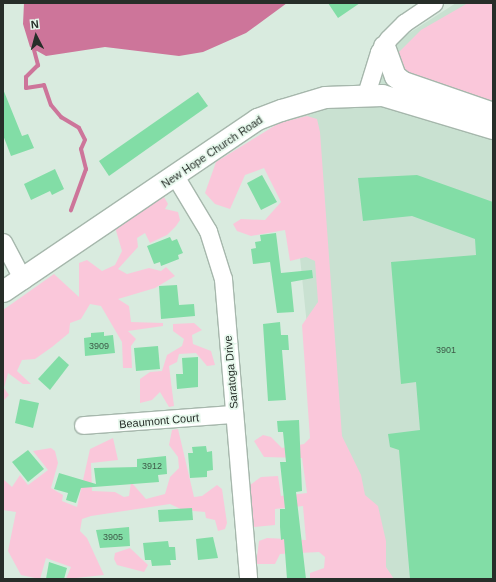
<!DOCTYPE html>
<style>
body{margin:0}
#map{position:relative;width:496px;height:582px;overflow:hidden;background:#d9ebdf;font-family:Arial,sans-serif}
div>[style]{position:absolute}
.built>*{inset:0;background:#c9e1d1}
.green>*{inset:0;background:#fac7da}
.water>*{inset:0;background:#cd759a}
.stream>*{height:4px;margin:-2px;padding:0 2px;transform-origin:2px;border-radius:2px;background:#cd759a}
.building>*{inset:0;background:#82dda6}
.roads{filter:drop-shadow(1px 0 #a6b7ac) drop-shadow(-1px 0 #a6b7ac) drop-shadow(0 1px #a6b7ac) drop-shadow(0 -1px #a6b7ac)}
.minor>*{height:17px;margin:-8.5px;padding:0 8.5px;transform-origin:8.5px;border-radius:8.5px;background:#fff}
.major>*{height:21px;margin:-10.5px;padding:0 10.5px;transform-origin:10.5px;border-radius:10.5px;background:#fff}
span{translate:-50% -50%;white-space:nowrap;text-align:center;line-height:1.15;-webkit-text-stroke:3.5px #e6f8ec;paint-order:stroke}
.number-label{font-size:9px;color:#3e5a48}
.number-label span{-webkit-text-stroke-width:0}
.street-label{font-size:11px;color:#272e29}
.frame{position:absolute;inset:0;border:4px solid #272e29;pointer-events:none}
.north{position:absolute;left:16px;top:16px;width:40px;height:40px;-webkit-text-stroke:3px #e6f8ec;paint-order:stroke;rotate:354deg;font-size:11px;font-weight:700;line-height:16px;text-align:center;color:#272e29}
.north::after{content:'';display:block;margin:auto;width:14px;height:18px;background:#272e29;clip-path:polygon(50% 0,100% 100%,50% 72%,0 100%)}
</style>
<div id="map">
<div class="built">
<i style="clip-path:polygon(456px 3px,493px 3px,493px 579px,333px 579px,286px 121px,312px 109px,354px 107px,400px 39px)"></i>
</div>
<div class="green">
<i style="clip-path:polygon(468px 3px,493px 3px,493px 101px,405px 74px,396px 55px,421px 30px)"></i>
<i style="clip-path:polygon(307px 116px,317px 119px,320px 132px,342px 436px,361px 475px,365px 495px,378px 506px,386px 541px,386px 567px,394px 579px,310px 579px,310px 573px,324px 568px,325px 557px,319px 552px,280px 554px,275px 564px,256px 564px,259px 541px,267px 538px,306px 540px,303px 506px,275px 509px,275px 525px,253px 527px,248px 494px,250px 485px,261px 477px,278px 476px,281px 496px,307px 493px,302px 458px,264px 457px,254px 441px,263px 435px,271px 437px,282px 448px,304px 444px,310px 438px,302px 325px,318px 302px,315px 261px,306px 257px,290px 261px,285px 230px,251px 236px,237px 231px,233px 224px,241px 219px,265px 220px,281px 202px,264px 168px,245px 175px,230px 209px,215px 204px,205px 193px,216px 162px,279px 123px)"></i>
<i style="clip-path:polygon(164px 197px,168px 204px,165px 209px,178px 212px,180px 220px,176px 226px,167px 235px,150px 243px,145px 233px,137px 238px,138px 247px,118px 269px,127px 274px,149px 268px,161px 271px,166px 267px,175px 276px,155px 288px,118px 299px,129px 306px,131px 322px,163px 323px,163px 326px,128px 331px,136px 339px,131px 346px,132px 368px,123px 368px,122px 342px,101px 306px,90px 304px,81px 319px,70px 323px,69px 333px,52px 347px,35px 359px,22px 360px,17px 371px,31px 384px,23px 384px,8px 373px,4px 388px,9px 395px,3px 401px,3px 310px,54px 274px,79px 297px,79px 263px,87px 260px,102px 271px,115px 265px,122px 251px,115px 227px)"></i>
<i style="clip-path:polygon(194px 323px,202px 330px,192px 335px,193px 344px,211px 351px,215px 365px,207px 366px,196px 353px,179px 354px,177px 362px,169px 366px,174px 406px,169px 407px,160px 392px,152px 400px,140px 403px,140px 379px,150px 372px,162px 371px,167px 355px,182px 346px,184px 339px,173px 331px,173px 324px)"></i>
<i style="clip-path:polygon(178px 429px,194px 497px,202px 496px,217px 485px,222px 489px,227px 523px,225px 529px,218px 531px,215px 520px,206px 518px,205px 512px,183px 510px,170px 504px,91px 516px,82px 519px,80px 531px,87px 538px,104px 575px,66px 579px,71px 567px,46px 558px,40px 579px,21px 575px,8px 551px,16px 512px,3px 510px,3px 479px,12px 487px,20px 475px,28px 485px,48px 470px,33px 451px,51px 448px,55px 451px,58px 463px,51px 488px,63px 495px,62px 501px,77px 507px,90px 449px,113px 438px,118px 460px,91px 463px,92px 491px,115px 492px,124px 497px,129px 496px,131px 482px,146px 499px,165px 494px,170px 477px,179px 468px,178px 457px,169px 445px,172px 430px)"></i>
<i style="clip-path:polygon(130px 548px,148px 565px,144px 572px,117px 565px,114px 559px,115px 553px)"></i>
</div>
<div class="water">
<i style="clip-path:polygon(287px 3px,246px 33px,203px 52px,179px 56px,105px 47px,46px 56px,30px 47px,23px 24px,24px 3px)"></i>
</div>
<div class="stream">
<i style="left:38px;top:48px;width:4px;rotate:153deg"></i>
<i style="left:34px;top:50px;width:16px;rotate:75deg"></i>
<i style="left:38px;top:65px;width:17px;rotate:135deg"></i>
<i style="left:26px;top:77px;width:11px;rotate:90deg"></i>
<i style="left:26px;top:88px;width:18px;rotate:-9deg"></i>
<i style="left:44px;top:85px;width:21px;rotate:71deg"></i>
<i style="left:51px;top:105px;width:16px;rotate:50deg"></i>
<i style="left:61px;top:117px;width:21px;rotate:31deg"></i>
<i style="left:79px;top:128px;width:13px;rotate:63deg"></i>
<i style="left:85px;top:140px;width:10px;rotate:114deg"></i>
<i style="left:81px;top:149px;width:21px;rotate:76deg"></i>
<i style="left:86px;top:169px;width:44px;rotate:110.1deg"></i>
</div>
<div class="building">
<i style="clip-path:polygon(328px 3px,360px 3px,338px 18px)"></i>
<i style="clip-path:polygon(3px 89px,22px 136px,28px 134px,34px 148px,11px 156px,3px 135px)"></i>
<i style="clip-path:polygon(198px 92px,208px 106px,109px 176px,99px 161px)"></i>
<i style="clip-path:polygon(55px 169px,64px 189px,52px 195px,50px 191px,31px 200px,24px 184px)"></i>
<i style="clip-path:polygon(262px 175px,277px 202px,261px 210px,247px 183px)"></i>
<i style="clip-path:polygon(417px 175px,493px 202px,493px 579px,410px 579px,399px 450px,390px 447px,388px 434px,420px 430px,416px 382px,401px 384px,391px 262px,476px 255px,475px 239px,412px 216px,363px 221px,358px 178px)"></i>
<i style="clip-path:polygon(276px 233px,281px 273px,312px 270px,313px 278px,291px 282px,294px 312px,277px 313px,270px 262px,253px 264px,251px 249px,256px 248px,255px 242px,261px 241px,260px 235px)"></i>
<i style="clip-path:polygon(170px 237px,172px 241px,177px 239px,183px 253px,178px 255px,179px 259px,161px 266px,160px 262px,154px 264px,147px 246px)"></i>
<i style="clip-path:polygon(177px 285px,179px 305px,194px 304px,195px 316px,161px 319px,159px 286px)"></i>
<i style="clip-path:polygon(280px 322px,281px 335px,288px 335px,289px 350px,282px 350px,286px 400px,268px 401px,263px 324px)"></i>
<i style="clip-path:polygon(104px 332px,104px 336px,113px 335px,115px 353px,85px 356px,84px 338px,91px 337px,91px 333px)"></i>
<i style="clip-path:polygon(158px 346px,160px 369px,136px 371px,134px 348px)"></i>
<i style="clip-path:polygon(59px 356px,69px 365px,50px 390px,38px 379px)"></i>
<i style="clip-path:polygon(198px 357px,198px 387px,177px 389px,176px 374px,183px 374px,182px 358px)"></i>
<i style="clip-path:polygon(20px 399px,39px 403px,33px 428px,15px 423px)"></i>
<i style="clip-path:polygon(299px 420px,302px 491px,296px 492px,306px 579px,287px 579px,284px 539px,281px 540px,280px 527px,280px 509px,285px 509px,280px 462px,286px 462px,283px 432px,278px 432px,277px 421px)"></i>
<i style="clip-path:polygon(206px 446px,207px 452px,212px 451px,213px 470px,207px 471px,207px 477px,190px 478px,188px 453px,193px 453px,192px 447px)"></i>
<i style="clip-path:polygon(28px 450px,44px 469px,28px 482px,12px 462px)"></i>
<i style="clip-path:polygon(166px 456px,167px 474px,158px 475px,159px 482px,81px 488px,76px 503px,66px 500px,68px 493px,54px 489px,59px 473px,96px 484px,94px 468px,137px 467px,137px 459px)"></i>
<i style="clip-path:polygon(192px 508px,193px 520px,159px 522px,158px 510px)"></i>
<i style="clip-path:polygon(129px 527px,130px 546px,100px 548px,96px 530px)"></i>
<i style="clip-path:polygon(213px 537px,218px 558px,198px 560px,196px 539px)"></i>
<i style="clip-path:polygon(168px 541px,169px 547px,175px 547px,176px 560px,170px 560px,171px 565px,152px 566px,151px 560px,145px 560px,143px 543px)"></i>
<i style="clip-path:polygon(49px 562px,67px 568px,64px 579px,46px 579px)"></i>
</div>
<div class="roads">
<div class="minor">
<i style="left:366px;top:94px;width:44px;rotate:-72.8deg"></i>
<i style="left:379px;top:52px;width:16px;rotate:-55deg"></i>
<i style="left:388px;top:39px;width:23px;rotate:-45deg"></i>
<i style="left:404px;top:23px;width:36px;rotate:-34deg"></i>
<i style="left:175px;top:176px;width:64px;rotate:59deg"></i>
<i style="left:208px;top:231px;width:50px;rotate:72.6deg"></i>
<i style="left:223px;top:279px;width:301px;rotate:85.2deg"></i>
<i style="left:3px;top:242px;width:43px;rotate:62.2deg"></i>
<i style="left:83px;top:425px;width:151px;rotate:-4.2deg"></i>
</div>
<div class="major">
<i style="left:384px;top:46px;width:32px;rotate:70deg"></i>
<i style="left:395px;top:76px;width:10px;rotate:37deg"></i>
<i style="left:403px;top:82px;width:95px;rotate:19deg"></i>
<i style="left:3px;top:291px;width:307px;rotate:-34.1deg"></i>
<i style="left:257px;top:119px;width:26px;rotate:-21deg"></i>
<i style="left:281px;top:110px;width:46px;rotate:-16.5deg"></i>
<i style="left:325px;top:97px;width:57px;rotate:-2deg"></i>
<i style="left:382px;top:95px;width:116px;rotate:16.6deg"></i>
</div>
</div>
<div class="number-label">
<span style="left:99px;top:346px">3909</span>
<span style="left:446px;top:350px">3901</span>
<span style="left:152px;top:466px">3912</span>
<span style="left:113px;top:537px">3905</span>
</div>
<div class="street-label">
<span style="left:212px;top:152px;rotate:-34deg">New Hope Church Road</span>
<span style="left:231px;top:372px;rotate:-95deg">Saratoga Drive</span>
<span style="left:159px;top:421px;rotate:-5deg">Beaumont Court</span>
</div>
<div class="frame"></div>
<div class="north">N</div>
</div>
